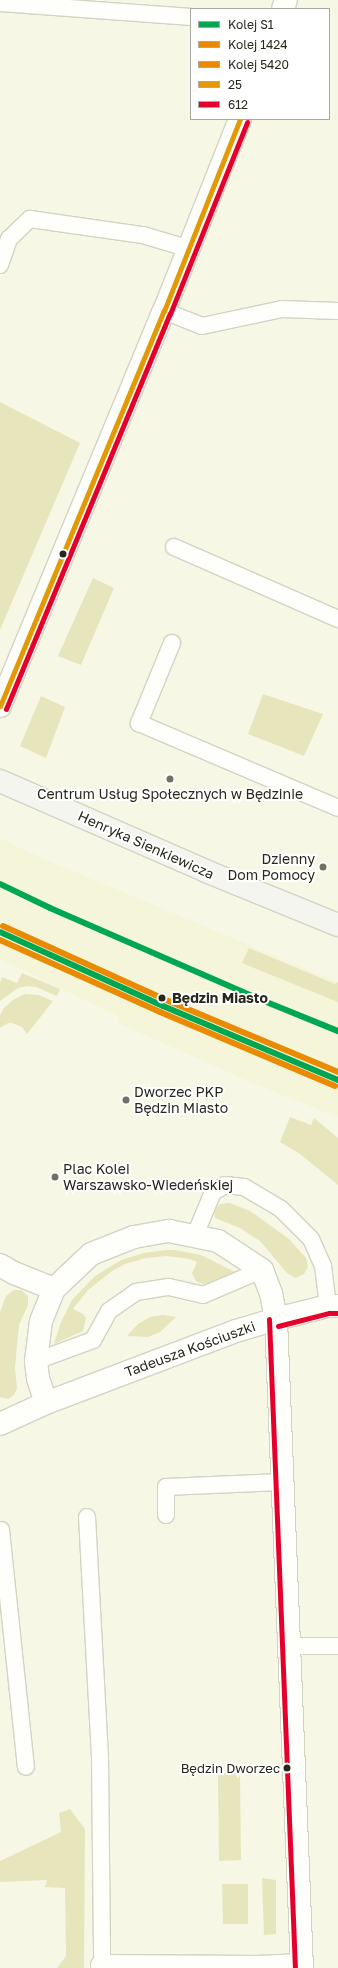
<!DOCTYPE html>
<meta charset="utf-8">
<style>
body{margin:0}
#map{position:relative;width:338px;height:1968px;overflow:hidden;background:#f7f7e6;font-family:"Golos Text",sans-serif}
div>[style]{position:absolute}
.built>*{inset:0;background:#f5f5d9}
.green>*{inset:0;background:#e7e5bb}
.roads{filter:drop-shadow(1px 0 #d3d3c5) drop-shadow(-1px 0 #d3d3c5) drop-shadow(0 1px #d3d3c5) drop-shadow(0 -1px #d3d3c5)}
.lane>*{height:16px;margin:-8px;padding:0 8px;transform-origin:8px;border-radius:8px;background:#fefefb}
.street>*{height:22px;margin:-11px;padding:0 11px;transform-origin:11px;border-radius:11px;background:#fefefb}
.secondary>*{height:22px;margin:-11px;padding:0 11px;transform-origin:11px;border-radius:11px;background:#f5f5f0}
.bus-1>*{height:5px;margin:-2.5px;padding:0 2.5px;transform-origin:2.5px;border-radius:2.5px;background:#e29903}
.bus-2>*{height:5px;margin:-2.5px;padding:0 2.5px;transform-origin:2.5px;border-radius:2.5px;background:#e4002b}
.rail-1>*{height:6px;margin:-3px;padding:0 3px;transform-origin:3px;border-radius:3px;background:#00a651}
.rail-2>*{height:6px;margin:-3px;padding:0 3px;transform-origin:3px;border-radius:3px;background:#ea8a03}
.rail-3>*{height:6px;margin:-3px;padding:0 3px;transform-origin:3px;border-radius:3px;background:#ea8a03}
.dots>*{width:11px;height:11px;translate:-50% -50%;box-sizing:border-box;border:2px solid #fff;border-radius:50%}
span{translate:-50% -50%;white-space:nowrap;text-align:center;line-height:1.15;-webkit-text-stroke:4px #fff;paint-order:stroke}
.bus-label{font-size:13px;color:#28271c}
.right{translate:-100% -50%;text-align:right}
.poi-label{font-size:14px;color:#28271c}
.left{translate:0 -50%;text-align:left}
.street-label{font-size:14px;color:#28271c}
.stop-label{font-size:14px;color:#28271c;font-weight:700}
.legend{position:absolute;left:190px;top:8px;width:140px;height:112px;box-sizing:border-box;background:#fff;border:1px solid #a9a9a4;margin:0;padding:5px 7px;list-style:none;font-size:12px;color:#28271c}
.legend li{display:flex;align-items:center;gap:8px;height:20px}
.legend b{width:20px;border:1px solid #a9a9a4}
</style>
<div id="map">
<div class="built">
<i style="clip-path:polygon(0 838px,46px 860px,338px 982px,338px 1117px,255px 1084px,118px 1023px,120px 1017px,0 959px)"></i>
</div>
<div class="green">
<i style="clip-path:polygon(0 402px,80px 443px,0 630px)"></i>
<i style="clip-path:polygon(93px 578px,114px 588px,81px 665px,58px 656px)"></i>
<i style="clip-path:polygon(263px 694px,323px 714px,304px 756px,248px 734px)"></i>
<i style="clip-path:polygon(41px 696px,65px 707px,46px 758px,20px 746px)"></i>
<i style="clip-path:polygon(249px 948px,335px 984px,338px 982px,338px 1002px,242px 963px)"></i>
<i style="clip-path:polygon(22px 973px,60px 989px,57px 996px,36px 987px,28px 986px,18px 988px,0 1001px,0 983px,2px 977px,17px 983px)"></i>
<i style="clip-path:polygon(25px 994px,39px 995px,53px 1001px,27px 1034px,22px 1027px,12px 1023px,8px 1023px,0 1028px,0 1015px,4px 1008px,13px 1000px)"></i>
<i style="clip-path:polygon(290px 1117px,311px 1125px,314px 1118px,338px 1138px,338px 1185px,300px 1154px,280px 1142px)"></i>
<i style="clip-path:polygon(230px 1203px,250px 1211px,289px 1239px,306px 1258px,308px 1267px,304px 1274px,295px 1278px,287px 1273px,260px 1241px,240px 1228px,215px 1218px,214px 1211px,220px 1204px)"></i>
<i style="clip-path:polygon(166px 1250px,175px 1250px,201px 1255px,235px 1272px,209px 1283px,203px 1284px,197px 1282px,194px 1278px,192px 1273px,197px 1262px,190px 1259px,166px 1256px,146px 1258px,125px 1264px,112px 1271px,88px 1290px,73px 1309px,83px 1314px,86px 1318px,83px 1331px,54px 1344px,61px 1322px,72px 1300px,95px 1276px,121px 1260px,144px 1253px)"></i>
<i style="clip-path:polygon(14px 1290px,21px 1290px,28px 1296px,28px 1305px,19px 1325px,17px 1346px,15px 1368px,17px 1388px,14px 1395px,8px 1399px,0 1397px,0 1312px,6px 1296px)"></i>
<i style="clip-path:polygon(163px 1315px,176px 1317px,160px 1332px,148px 1337px,127px 1336px,138px 1324px,150px 1317px)"></i>
<i style="clip-path:polygon(240px 1772px,241px 1860px,219px 1861px,218px 1774px)"></i>
<i style="clip-path:polygon(70px 1809px,85px 1829px,84px 1968px,57px 1968px,66px 1956px,65px 1888px,45px 1887px,47px 1880px,0 1882px,0 1861px,61px 1832px,59px 1813px)"></i>
<i style="clip-path:polygon(262px 1878px,276px 1880px,276px 1934px,264px 1935px)"></i>
<i style="clip-path:polygon(222px 1884px,248px 1884px,248px 1924px,223px 1924px)"></i>
</div>
<div class="roads">
<div class="lane">
<i style="left:0;top:3px;width:192px;rotate:4.2deg"></i>
<i style="left:0;top:265px;width:28px;rotate:-71deg"></i>
<i style="left:9px;top:239px;width:29px;rotate:-44deg"></i>
<i style="left:30px;top:219px;width:114px;rotate:8.1deg"></i>
<i style="left:143px;top:235px;width:49px;rotate:16.6deg"></i>
<i style="left:164px;top:311px;width:41px;rotate:21.5deg"></i>
<i style="left:202px;top:326px;width:82px;rotate:-12deg"></i>
<i style="left:282px;top:309px;width:56px;rotate:2deg"></i>
<i style="left:174px;top:547px;width:179px;rotate:23.7deg"></i>
<i style="left:172px;top:643px;width:87px;rotate:112.4deg"></i>
<i style="left:139px;top:723px;width:216px;rotate:23.1deg"></i>
<i style="left:195px;top:1235px;width:47px;rotate:-67.3deg"></i>
<i style="left:213px;top:1192px;width:14px;rotate:-30deg"></i>
<i style="left:225px;top:1185px;width:19px;rotate:6deg"></i>
<i style="left:244px;top:1187px;width:43px;rotate:30.7deg"></i>
<i style="left:281px;top:1209px;width:42px;rotate:45deg"></i>
<i style="left:311px;top:1239px;width:30px;rotate:66deg"></i>
<i style="left:323px;top:1266px;width:40px;rotate:82.9deg"></i>
<i style="left:36px;top:1361px;width:61px;rotate:-20.2deg"></i>
<i style="left:93px;top:1340px;width:33px;rotate:-61deg"></i>
<i style="left:109px;top:1311px;width:33px;rotate:-35deg"></i>
<i style="left:136px;top:1292px;width:33px;rotate:-9deg"></i>
<i style="left:169px;top:1287px;width:35px;rotate:13deg"></i>
<i style="left:203px;top:1295px;width:64px;rotate:-23deg"></i>
<i style="left:166px;top:1515px;width:28px;rotate:-90deg"></i>
<i style="left:166px;top:1487px;width:115px;rotate:-2.5deg"></i>
<i style="left:87px;top:1517px;width:242px;rotate:86.9deg"></i>
<i style="left:100px;top:1759px;width:207px;rotate:89.4deg"></i>
<i style="left:1px;top:1530px;width:238px;rotate:84deg"></i>
<i style="left:288px;top:1646px;width:50px"></i>
</div>
<div class="street">
<i style="left:283px;top:9px;width:9px;rotate:-72deg"></i>
<i style="left:0;top:706px;width:428px;rotate:-67.5deg"></i>
<i style="left:164px;top:311px;width:206px;rotate:-68.4deg"></i>
<i style="left:0;top:1265px;width:16px;rotate:30deg"></i>
<i style="left:14px;top:1273px;width:43px;rotate:21.8deg"></i>
<i style="left:46px;top:1403px;width:26px;rotate:-108deg"></i>
<i style="left:38px;top:1378px;width:17px;rotate:-97deg"></i>
<i style="left:36px;top:1361px;width:40px;rotate:-82.9deg"></i>
<i style="left:41px;top:1321px;width:35px;rotate:-68deg"></i>
<i style="left:54px;top:1289px;width:51px;rotate:-43.4deg"></i>
<i style="left:91px;top:1254px;width:46px;rotate:-21.6deg"></i>
<i style="left:134px;top:1237px;width:36px;rotate:-10deg"></i>
<i style="left:169px;top:1231px;width:50px;rotate:11.5deg"></i>
<i style="left:218px;top:1241px;width:53px;rotate:33.4deg"></i>
<i style="left:262px;top:1270px;width:25px;rotate:69deg"></i>
<i style="left:271px;top:1293px;width:26px;rotate:79deg"></i>
<i style="left:276px;top:1319px;width:650px;rotate:87.71deg"></i>
<i style="left:0;top:1424px;width:51px;rotate:-24.5deg"></i>
<i style="left:46px;top:1403px;width:203px;rotate:-20.8deg"></i>
<i style="left:236px;top:1331px;width:42px;rotate:-16.7deg"></i>
<i style="left:276px;top:1319px;width:54px;rotate:-14deg"></i>
<i style="left:328px;top:1306px;width:10px"></i>
<i style="left:102px;top:1968px;width:2px;rotate:-90deg"></i>
<i style="left:102px;top:1966px;width:155px;rotate:0.4deg"></i>
<i style="left:257px;top:1967px;width:45px;rotate:-2.5deg"></i>
</div>
<div class="secondary">
<i style="left:0;top:781px;width:227px;rotate:23.6deg"></i>
<i style="left:208px;top:872px;width:140px;rotate:22.2deg"></i>
</div>
</div>
<div class="bus-1">
<i style="left:0;top:706px;width:428px;rotate:-67.5deg"></i>
<i style="left:164px;top:311px;width:206px;rotate:-68.4deg"></i>
</div>
<div class="bus-2">
<i style="left:6px;top:709px;width:428px;rotate:-67.5deg"></i>
<i style="left:170px;top:314px;width:207px;rotate:-68.1deg"></i>
<i style="left:269px;top:1319px;width:650px;rotate:87.71deg"></i>
<i style="left:278px;top:1326px;width:53px;rotate:-14.3deg"></i>
<i style="left:329px;top:1313px;width:9px"></i>
</div>
<div class="rail-1">
<i style="left:0;top:884px;width:55px;rotate:25.6deg"></i>
<i style="left:50px;top:908px;width:233px;rotate:23.5deg"></i>
<i style="left:264px;top:1001px;width:80px;rotate:22.1deg"></i>
<i style="left:0;top:932px;width:179px;rotate:24.4deg"></i>
<i style="left:163px;top:1006px;width:190px;rotate:22.9deg"></i>
</div>
<div class="rail-2">
<i style="left:0;top:940px;width:175px;rotate:24.2deg"></i>
<i style="left:160px;top:1012px;width:190px;rotate:22.9deg"></i>
</div>
<div class="rail-3">
<i style="left:3px;top:926px;width:179px;rotate:24.4deg"></i>
<i style="left:166px;top:1000px;width:186px;rotate:22.7deg"></i>
</div>
<div class="dots">
<i style="left:63px;top:554px;background:#28271c"></i>
<i style="left:170px;top:779px;background:#707063"></i>
<i style="left:323px;top:867px;background:#707063"></i>
<i style="left:162px;top:998px;background:#28271c"></i>
<i style="left:126px;top:1100px;background:#707063"></i>
<i style="left:55px;top:1177px;background:#707063"></i>
<i style="left:287px;top:1768px;background:#28271c"></i>
</div>
<div class="bus-label">
<span class="right" style="left:280px;top:1768px">Będzin Dworzec</span>
</div>
<div class="poi-label">
<span style="left:170px;top:794px">Centrum Usług Społecznych w Będzinie</span>
<span class="right" style="left:315px;top:867px">Dzienny<br>Dom Pomocy</span>
<span class="left" style="left:134px;top:1100px">Dworzec PKP<br>Będzin Miasto</span>
<span class="left" style="left:63px;top:1177px">Plac Kolei<br>Warszawsko-Wiedeńskiej</span>
</div>
<div class="street-label">
<span style="left:146px;top:845px;rotate:24deg">Henryka Sienkiewicza</span>
<span style="left:190px;top:1349px;rotate:-20deg">Tadeusza Kościuszki</span>
</div>
<div class="stop-label">
<span class="left" style="left:172px;top:998px">Będzin Miasto</span>
</div>
<ul class="legend">
<li><b style="height:5px;background:#00a651"></b>Kolej S1</li>
<li><b style="height:5px;background:#ea8a03"></b>Kolej 1424</li>
<li><b style="height:5px;background:#ea8a03"></b>Kolej 5420</li>
<li><b style="height:5px;background:#e29903"></b>25</li>
<li><b style="height:5px;background:#e4002b"></b>612</li>
</ul>
</div>
